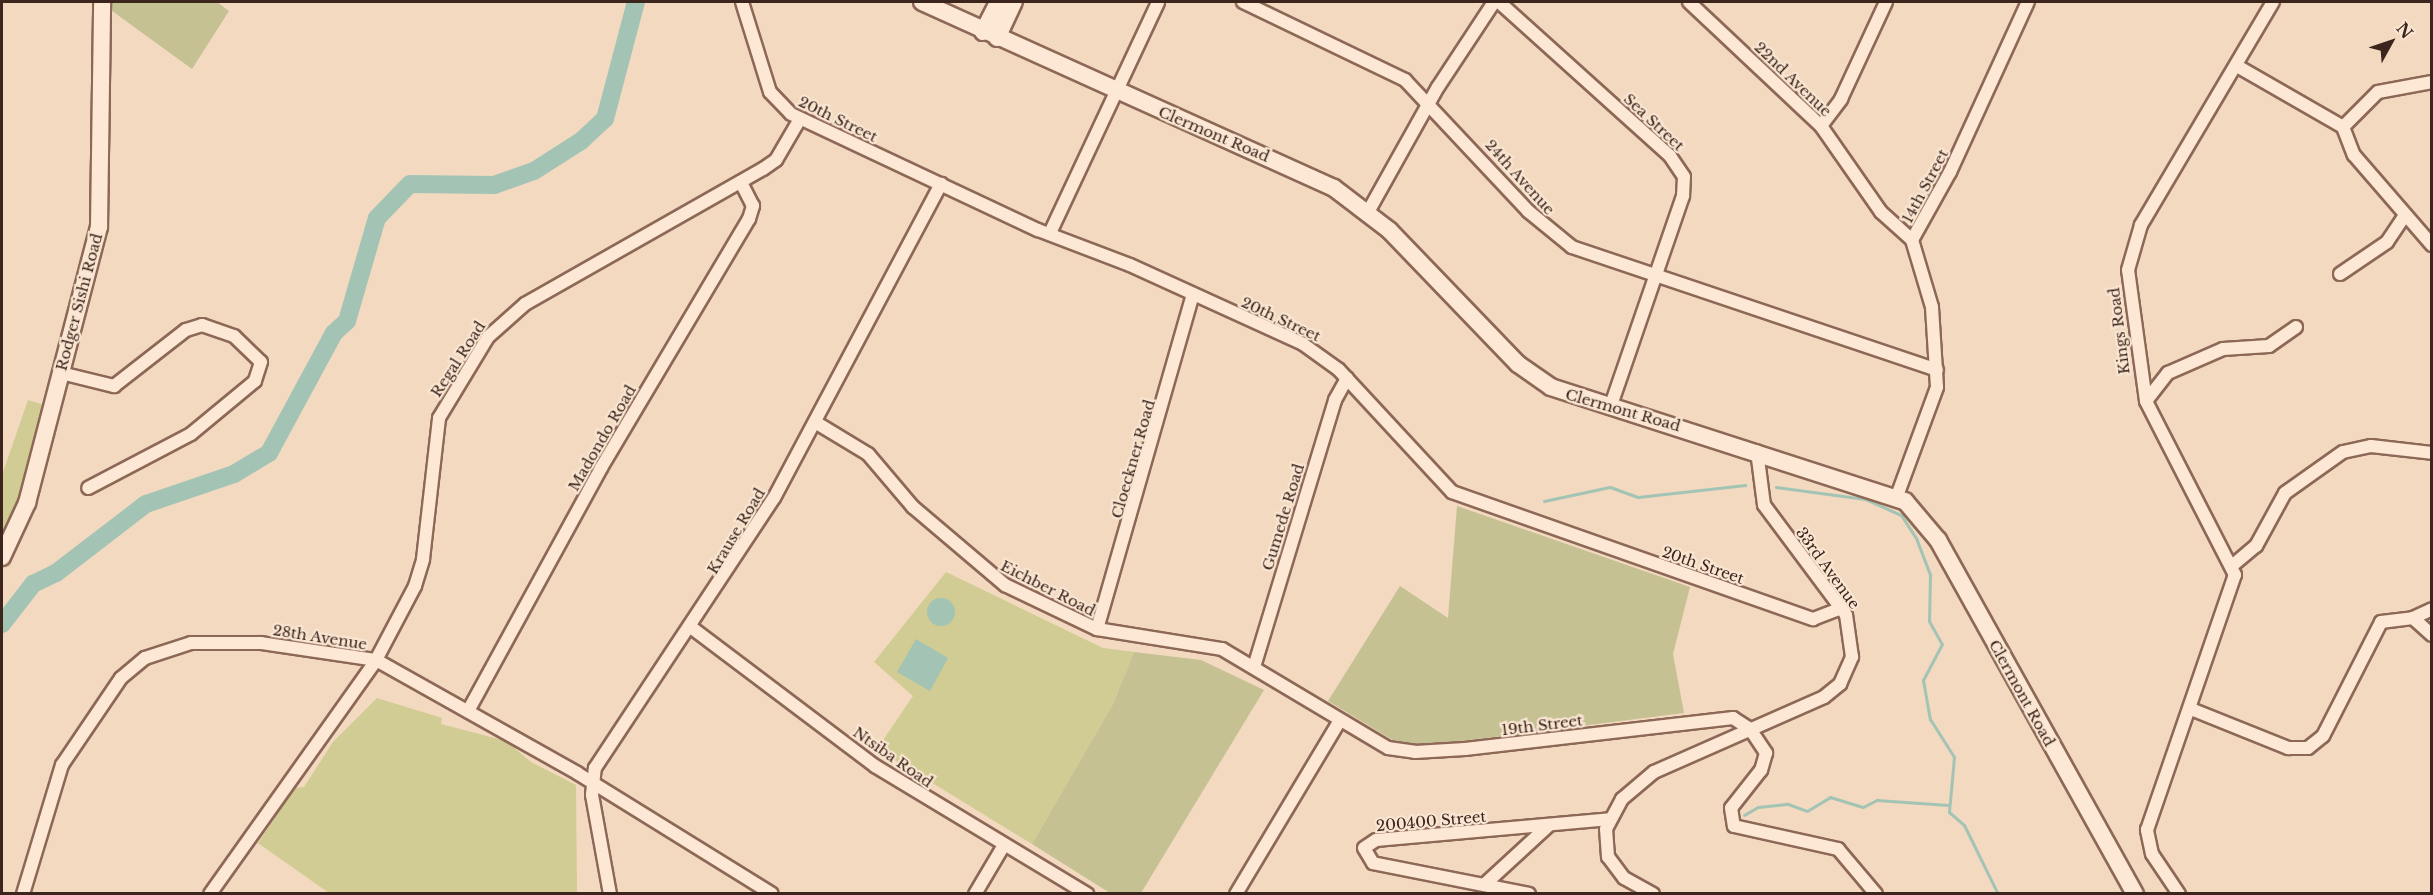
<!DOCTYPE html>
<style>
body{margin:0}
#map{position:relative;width:2433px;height:895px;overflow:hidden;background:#f2d9c0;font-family:"Libre Baskerville",serif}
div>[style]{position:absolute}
.green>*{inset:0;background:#d1cc93}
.cemetery>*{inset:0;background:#c5c193}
.water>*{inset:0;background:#a3c4b4}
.round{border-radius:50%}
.stream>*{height:3px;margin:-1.5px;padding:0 1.5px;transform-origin:1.5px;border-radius:1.5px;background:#a3c4b4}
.river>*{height:18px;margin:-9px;padding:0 9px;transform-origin:9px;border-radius:9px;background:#a3c4b4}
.roads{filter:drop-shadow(2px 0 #8d6856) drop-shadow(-2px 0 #8d6856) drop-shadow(0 2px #8d6856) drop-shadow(0 -2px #8d6856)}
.street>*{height:12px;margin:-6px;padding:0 6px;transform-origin:6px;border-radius:6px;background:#fce8d4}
.secondary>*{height:16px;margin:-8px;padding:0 8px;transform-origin:8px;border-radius:8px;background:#fce8d4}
span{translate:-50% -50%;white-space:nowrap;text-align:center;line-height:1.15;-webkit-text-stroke:4.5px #f9e5d1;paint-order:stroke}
.street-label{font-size:15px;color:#3b251c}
.frame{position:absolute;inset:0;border:3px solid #3b251c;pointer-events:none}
.north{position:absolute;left:2361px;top:12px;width:60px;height:60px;-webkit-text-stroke:4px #f9e5d1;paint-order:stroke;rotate:50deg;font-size:16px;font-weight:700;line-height:24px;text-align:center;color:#3b251c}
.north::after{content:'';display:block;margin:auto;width:21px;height:27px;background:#3b251c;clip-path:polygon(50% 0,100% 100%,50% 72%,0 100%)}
</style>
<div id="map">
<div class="green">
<i style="clip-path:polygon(28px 400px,51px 407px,2px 557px,2px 475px)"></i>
<i style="clip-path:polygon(946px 572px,1103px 648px,1134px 652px,1113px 704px,1032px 844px,877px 749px,913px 696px,874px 662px)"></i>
<i style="clip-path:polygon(377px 698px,442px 718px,441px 724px,506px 741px,531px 762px,576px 785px,577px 893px,329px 893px,258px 843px,295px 788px,304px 787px,333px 742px)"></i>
</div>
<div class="cemetery">
<i style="clip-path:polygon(111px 2px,217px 2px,229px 11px,192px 69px,108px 8px)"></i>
<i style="clip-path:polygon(1457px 506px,1690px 587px,1673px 654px,1684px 713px,1414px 747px,1401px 745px,1328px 701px,1400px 586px,1448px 618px)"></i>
<i style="clip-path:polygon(1134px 652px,1201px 660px,1264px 690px,1141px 893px,1110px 893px,1032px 844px,1113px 704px)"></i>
</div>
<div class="water">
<i class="round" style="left:927px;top:598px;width:28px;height:28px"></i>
<i style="clip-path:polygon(916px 639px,948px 658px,930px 691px,897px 672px)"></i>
</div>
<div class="stream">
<i style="left:1776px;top:487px;width:90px;rotate:7.7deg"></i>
<i style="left:1865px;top:499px;width:39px;rotate:24deg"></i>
<i style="left:1901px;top:515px;width:27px;rotate:57deg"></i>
<i style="left:1916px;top:538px;width:40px;rotate:69deg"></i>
<i style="left:1930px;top:575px;width:46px;rotate:91.2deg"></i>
<i style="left:1929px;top:621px;width:26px;rotate:61deg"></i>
<i style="left:1942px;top:644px;width:41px;rotate:117.8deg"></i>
<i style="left:1923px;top:680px;width:40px;rotate:80deg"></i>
<i style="left:1930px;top:719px;width:45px;rotate:57.7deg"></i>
<i style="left:1954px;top:757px;width:55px;rotate:95.2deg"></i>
<i style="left:1949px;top:812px;width:20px;rotate:41deg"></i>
<i style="left:1964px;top:825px;width:77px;rotate:63.8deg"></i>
<i style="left:1544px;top:501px;width:67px;rotate:-12deg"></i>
<i style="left:1610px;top:487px;width:30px;rotate:20deg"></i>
<i style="left:1638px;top:497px;width:108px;rotate:-6.4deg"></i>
<i style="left:1744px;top:815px;width:16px;rotate:-30deg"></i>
<i style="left:1758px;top:807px;width:30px;rotate:-6deg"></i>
<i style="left:1788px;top:804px;width:20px;rotate:20deg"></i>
<i style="left:1807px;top:811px;width:27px;rotate:-31deg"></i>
<i style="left:1830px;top:797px;width:34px;rotate:17deg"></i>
<i style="left:1863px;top:807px;width:16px;rotate:-27deg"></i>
<i style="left:1877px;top:800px;width:71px;rotate:4deg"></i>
</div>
<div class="river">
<i style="left:2px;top:624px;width:51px;rotate:-52.2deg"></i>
<i style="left:33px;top:584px;width:25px;rotate:-26deg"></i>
<i style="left:56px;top:573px;width:113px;rotate:-37.5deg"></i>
<i style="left:146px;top:504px;width:93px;rotate:-18.8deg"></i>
<i style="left:234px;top:474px;width:41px;rotate:-31deg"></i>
<i style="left:269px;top:453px;width:136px;rotate:-61.6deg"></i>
<i style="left:334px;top:333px;width:18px;rotate:-43deg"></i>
<i style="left:347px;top:321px;width:107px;rotate:-73.8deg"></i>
<i style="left:377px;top:218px;width:47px;rotate:-45.9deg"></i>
<i style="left:410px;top:184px;width:84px;rotate:0.7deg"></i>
<i style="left:494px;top:185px;width:42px;rotate:-19.3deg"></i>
<i style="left:534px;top:171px;width:56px;rotate:-32.6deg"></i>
<i style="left:581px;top:141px;width:33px;rotate:-43deg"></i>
<i style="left:605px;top:119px;width:121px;rotate:-75.2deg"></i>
</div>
<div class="roads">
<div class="street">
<i style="left:742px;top:2px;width:94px;rotate:72.7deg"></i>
<i style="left:770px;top:92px;width:30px;rotate:46deg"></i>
<i style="left:791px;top:114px;width:273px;rotate:25.2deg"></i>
<i style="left:1038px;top:230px;width:98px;rotate:20.8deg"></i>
<i style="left:1130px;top:265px;width:190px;rotate:24.5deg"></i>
<i style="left:1303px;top:344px;width:44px;rotate:35.8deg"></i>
<i style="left:1339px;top:370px;width:166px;rotate:47.2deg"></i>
<i style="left:1452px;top:492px;width:383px;rotate:19.4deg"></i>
<i style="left:1813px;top:619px;width:30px;rotate:-21deg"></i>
<i style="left:1243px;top:2px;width:180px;rotate:25.7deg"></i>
<i style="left:1405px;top:80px;width:180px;rotate:46.8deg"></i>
<i style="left:1528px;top:211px;width:57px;rotate:39.3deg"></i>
<i style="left:1572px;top:247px;width:385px;rotate:18.6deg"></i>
<i style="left:1499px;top:2px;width:230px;rotate:42deg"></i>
<i style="left:1670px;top:156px;width:25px;rotate:56deg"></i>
<i style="left:1684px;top:177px;width:19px;rotate:93deg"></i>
<i style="left:1683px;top:196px;width:224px;rotate:109deg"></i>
<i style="left:1689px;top:2px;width:181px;rotate:43.2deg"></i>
<i style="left:1821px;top:126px;width:105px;rotate:55.1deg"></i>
<i style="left:1881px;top:212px;width:42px;rotate:42.1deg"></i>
<i style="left:2237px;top:66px;width:122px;rotate:29.9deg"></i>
<i style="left:2343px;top:127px;width:30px;rotate:69deg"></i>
<i style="left:2354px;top:155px;width:119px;rotate:49.1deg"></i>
<i style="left:1821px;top:126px;width:34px;rotate:-53deg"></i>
<i style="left:1841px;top:99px;width:107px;rotate:-65.1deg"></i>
<i style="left:2343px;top:127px;width:49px;rotate:-45deg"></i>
<i style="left:2378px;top:92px;width:55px;rotate:-10.5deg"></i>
<i style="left:1368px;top:212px;width:143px;rotate:-60.8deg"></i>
<i style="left:1438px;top:87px;width:102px;rotate:-56.6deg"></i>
<i style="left:1050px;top:233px;width:255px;rotate:-64.9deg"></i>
<i style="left:2340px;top:274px;width:57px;rotate:-34.2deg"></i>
<i style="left:2387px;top:242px;width:32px;rotate:-56deg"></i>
<i style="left:61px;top:373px;width:55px;rotate:13.8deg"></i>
<i style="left:114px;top:386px;width:91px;rotate:-37.9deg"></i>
<i style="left:186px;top:330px;width:17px;rotate:-17deg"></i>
<i style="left:202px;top:325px;width:34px;rotate:19deg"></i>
<i style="left:234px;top:336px;width:37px;rotate:44deg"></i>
<i style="left:261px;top:362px;width:20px;rotate:108deg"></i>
<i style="left:255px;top:381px;width:83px;rotate:140.4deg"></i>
<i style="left:191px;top:434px;width:116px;rotate:152.3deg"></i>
<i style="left:2146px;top:401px;width:36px;rotate:-52deg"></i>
<i style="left:2168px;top:373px;width:60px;rotate:-23.6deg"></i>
<i style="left:2223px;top:349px;width:46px;rotate:-3.7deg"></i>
<i style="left:2269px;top:346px;width:33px;rotate:-35deg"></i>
<i style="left:815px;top:422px;width:62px;rotate:31.1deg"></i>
<i style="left:868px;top:454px;width:70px;rotate:49.7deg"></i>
<i style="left:913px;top:507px;width:121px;rotate:40.3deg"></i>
<i style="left:1005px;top:585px;width:102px;rotate:25.6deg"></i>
<i style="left:1097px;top:629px;width:127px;rotate:9.1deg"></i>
<i style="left:1222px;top:649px;width:193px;rotate:30.8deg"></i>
<i style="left:1388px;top:748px;width:27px;rotate:8deg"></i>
<i style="left:1415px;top:752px;width:50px;rotate:-3.4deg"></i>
<i style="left:1465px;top:749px;width:270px;rotate:-6.6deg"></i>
<i style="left:1733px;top:718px;width:20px;rotate:33deg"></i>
<i style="left:1750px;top:729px;width:29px;rotate:56deg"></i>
<i style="left:1766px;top:753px;width:18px;rotate:106deg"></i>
<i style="left:1761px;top:770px;width:48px;rotate:128.3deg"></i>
<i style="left:1731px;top:808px;width:18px;rotate:81deg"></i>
<i style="left:1734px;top:826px;width:107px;rotate:12.5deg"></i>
<i style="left:1838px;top:849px;width:59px;rotate:49.8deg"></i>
<i style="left:1897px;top:496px;width:116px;rotate:-69.8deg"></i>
<i style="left:1937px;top:387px;width:80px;rotate:-93.6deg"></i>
<i style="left:1932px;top:307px;width:70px;rotate:-106.6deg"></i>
<i style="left:1912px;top:240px;width:78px;rotate:-60.8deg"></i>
<i style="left:1950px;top:172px;width:187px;rotate:-65.4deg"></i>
<i style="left:2233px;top:565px;width:30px;rotate:-40deg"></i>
<i style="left:2256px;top:546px;width:60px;rotate:-61.3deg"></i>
<i style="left:2285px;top:493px;width:71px;rotate:-35.3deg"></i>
<i style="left:2343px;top:452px;width:29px;rotate:-12deg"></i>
<i style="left:2371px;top:446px;width:61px;rotate:6.5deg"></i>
<i style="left:2413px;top:618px;width:21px;rotate:-25deg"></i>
<i style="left:692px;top:628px;width:229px;rotate:37deg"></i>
<i style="left:875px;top:766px;width:248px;rotate:31.1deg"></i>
<i style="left:1097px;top:629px;width:348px;rotate:-74deg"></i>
<i style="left:1254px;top:667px;width:279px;rotate:-73.1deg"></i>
<i style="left:1335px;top:400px;width:25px;rotate:-61deg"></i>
<i style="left:2191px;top:709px;width:105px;rotate:21.9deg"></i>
<i style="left:2288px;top:748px;width:20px"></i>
<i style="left:2308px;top:748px;width:19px;rotate:-39deg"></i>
<i style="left:2323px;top:736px;width:128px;rotate:-63deg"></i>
<i style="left:2381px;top:622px;width:32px;rotate:-7deg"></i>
<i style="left:2413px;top:618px;width:25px;rotate:42deg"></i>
<i style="left:468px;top:711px;width:277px;rotate:-61.3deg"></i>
<i style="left:601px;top:468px;width:290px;rotate:-59.3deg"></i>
<i style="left:749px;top:219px;width:14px;rotate:-73deg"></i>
<i style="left:753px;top:206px;width:27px;rotate:-117deg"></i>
<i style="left:1485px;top:884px;width:86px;rotate:-42.6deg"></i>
<i style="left:23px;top:894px;width:135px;rotate:-73.2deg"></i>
<i style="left:62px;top:765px;width:105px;rotate:-55.9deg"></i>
<i style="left:121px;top:678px;width:31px;rotate:-40deg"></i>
<i style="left:145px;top:658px;width:48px;rotate:-18.1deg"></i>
<i style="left:191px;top:643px;width:70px"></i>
<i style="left:261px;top:643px;width:116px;rotate:8.4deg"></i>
<i style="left:376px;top:660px;width:231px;rotate:29.3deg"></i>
<i style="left:577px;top:773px;width:229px;rotate:31.8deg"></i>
<i style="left:210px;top:894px;width:287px;rotate:-54.6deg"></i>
<i style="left:376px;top:660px;width:84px;rotate:-62.2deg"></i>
<i style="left:415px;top:586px;width:28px;rotate:-73deg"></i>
<i style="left:423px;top:559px;width:142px;rotate:-83.5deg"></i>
<i style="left:439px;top:418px;width:95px;rotate:-58.8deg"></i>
<i style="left:488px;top:337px;width:50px;rotate:-41.7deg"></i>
<i style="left:525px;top:304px;width:274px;rotate:-29.6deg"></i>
<i style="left:763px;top:169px;width:16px;rotate:-35deg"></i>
<i style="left:776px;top:160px;width:48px;rotate:-59.7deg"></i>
<i style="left:610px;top:894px;width:101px;rotate:-100.3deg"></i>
<i style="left:592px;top:795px;width:27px;rotate:-84deg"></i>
<i style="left:595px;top:768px;width:324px;rotate:-56.5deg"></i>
<i style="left:774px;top:498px;width:356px;rotate:-62deg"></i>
<i style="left:975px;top:894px;width:57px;rotate:-59.4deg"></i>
<i style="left:1236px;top:894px;width:200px;rotate:-59.1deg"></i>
<i style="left:1529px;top:894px;width:159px;rotate:-168.8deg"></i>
<i style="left:1373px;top:863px;width:17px;rotate:-121deg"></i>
<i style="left:1364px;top:848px;width:14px;rotate:-34deg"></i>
<i style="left:1376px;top:840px;width:235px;rotate:-5.1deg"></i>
<i style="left:1653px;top:894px;width:33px;rotate:-151deg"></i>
<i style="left:1624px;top:878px;width:26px;rotate:-127deg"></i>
<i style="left:1608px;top:857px;width:28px;rotate:-94deg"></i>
<i style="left:1606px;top:829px;width:34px;rotate:-62deg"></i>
<i style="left:1622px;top:799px;width:42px;rotate:-40.2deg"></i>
<i style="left:1654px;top:772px;width:186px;rotate:-23.8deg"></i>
<i style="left:1824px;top:697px;width:21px;rotate:-39deg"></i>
<i style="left:1840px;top:684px;width:30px;rotate:-66deg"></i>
<i style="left:1852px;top:657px;width:42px;rotate:-98.1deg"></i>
<i style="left:1846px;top:615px;width:137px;rotate:-126.7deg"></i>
<i style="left:1764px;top:505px;width:54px;rotate:-97.4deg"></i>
<i style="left:2179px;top:894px;width:48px;rotate:-124deg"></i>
<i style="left:2152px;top:854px;width:25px;rotate:-102deg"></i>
<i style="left:2147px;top:830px;width:270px;rotate:-71deg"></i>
<i style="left:2235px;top:575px;width:195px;rotate:-117.1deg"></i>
<i style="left:2146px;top:401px;width:132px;rotate:-97.8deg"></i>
<i style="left:2128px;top:270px;width:47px;rotate:-73.9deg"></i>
<i style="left:2141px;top:225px;width:259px;rotate:-59.4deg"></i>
</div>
<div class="secondary">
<i style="left:922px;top:2px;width:452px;rotate:24.3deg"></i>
<i style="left:1334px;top:188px;width:69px;rotate:37.4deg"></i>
<i style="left:1389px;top:230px;width:186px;rotate:46.1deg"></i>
<i style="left:1518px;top:364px;width:40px;rotate:34.9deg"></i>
<i style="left:1551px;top:387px;width:372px;rotate:17.9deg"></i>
<i style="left:1905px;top:501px;width:51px;rotate:49.8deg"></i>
<i style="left:1938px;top:540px;width:405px;rotate:60.9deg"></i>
<i style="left:983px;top:32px;width:34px;rotate:-63deg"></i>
<i style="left:997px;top:38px;width:40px;rotate:-65deg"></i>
<i style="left:2px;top:557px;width:60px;rotate:-65.2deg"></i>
<i style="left:27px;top:503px;width:285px;rotate:-75.4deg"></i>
<i style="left:99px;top:227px;width:225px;rotate:-89.2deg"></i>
</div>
</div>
<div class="street-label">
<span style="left:1793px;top:79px;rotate:44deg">22nd Avenue</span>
<span style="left:838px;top:119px;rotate:26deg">20th Street</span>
<span style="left:1654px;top:122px;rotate:43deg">Sea Street</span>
<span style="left:1214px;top:134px;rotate:23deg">Clermont Road</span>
<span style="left:1520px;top:177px;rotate:48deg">24th Avenue</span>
<span style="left:1925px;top:186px;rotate:-62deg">14th Street</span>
<span style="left:79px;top:302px;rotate:-75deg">Rodger Sishi Road</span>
<span style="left:1281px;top:319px;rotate:25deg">20th Street</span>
<span style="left:2119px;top:331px;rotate:-97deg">Kings Road</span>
<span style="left:458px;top:359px;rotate:-57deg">Regal Road</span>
<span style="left:1623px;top:410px;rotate:16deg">Clermont Road</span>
<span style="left:602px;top:438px;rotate:-60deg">Madondo Road</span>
<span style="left:1133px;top:459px;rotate:-74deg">Cloeckner Road</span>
<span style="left:1283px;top:517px;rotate:-73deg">Gumede Road</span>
<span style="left:736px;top:531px;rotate:-59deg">Krause Road</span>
<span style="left:1703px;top:565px;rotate:19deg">20th Street</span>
<span style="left:1828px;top:568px;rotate:54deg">33rd Avenue</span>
<span style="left:1048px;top:588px;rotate:27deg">Eichber Road</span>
<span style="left:320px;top:637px;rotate:9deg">28th Avenue</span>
<span style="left:2022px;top:693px;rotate:61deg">Clermont Road</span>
<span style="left:1542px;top:725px;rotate:-7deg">19th Street</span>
<span style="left:893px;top:757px;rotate:35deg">Ntsiba Road</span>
<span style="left:1431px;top:821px;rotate:-5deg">200400 Street</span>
</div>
<div class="frame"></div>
<div class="north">N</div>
</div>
